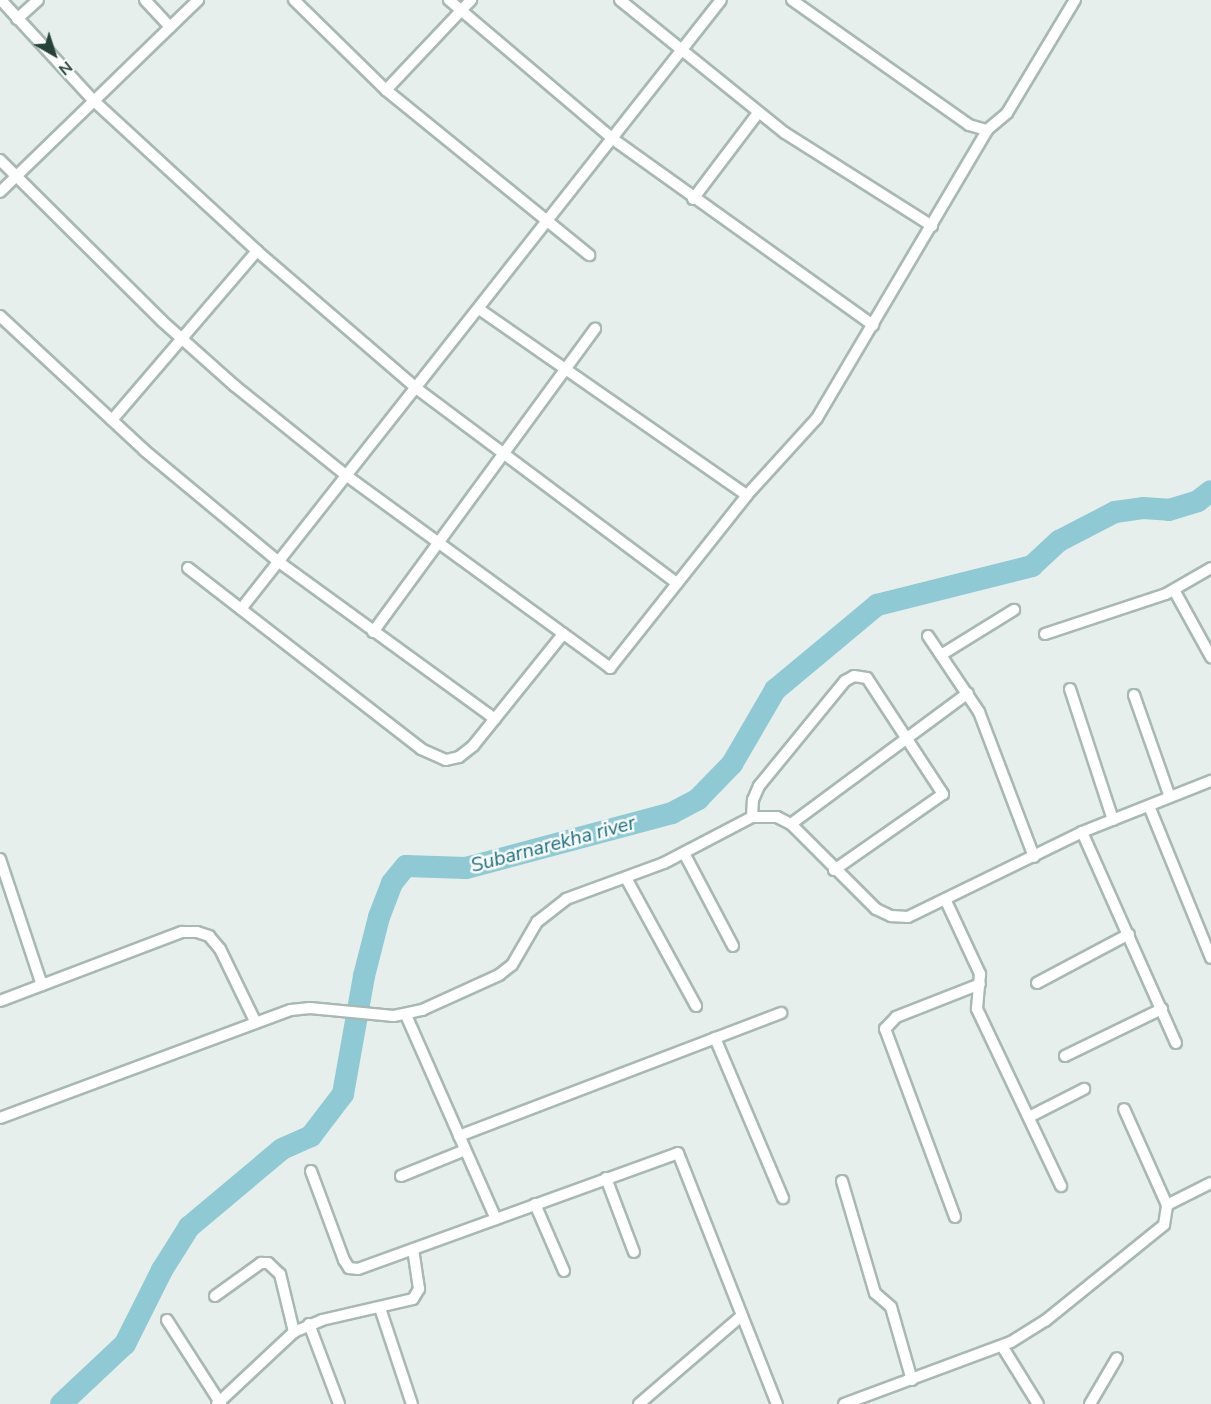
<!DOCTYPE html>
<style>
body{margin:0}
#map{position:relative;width:1211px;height:1404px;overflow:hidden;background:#e6efeb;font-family:"Nunito Sans",sans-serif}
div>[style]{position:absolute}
.river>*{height:22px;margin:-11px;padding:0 11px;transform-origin:11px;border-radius:11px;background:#8ec9d4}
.roads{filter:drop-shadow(2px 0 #a8b8b2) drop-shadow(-2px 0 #a8b8b2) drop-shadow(0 2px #a8b8b2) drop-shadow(0 -2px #a8b8b2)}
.street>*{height:10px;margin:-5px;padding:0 5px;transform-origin:5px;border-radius:5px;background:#fff}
span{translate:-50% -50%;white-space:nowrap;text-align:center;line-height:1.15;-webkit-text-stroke:5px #f7fbf9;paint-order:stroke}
.water-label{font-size:20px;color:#1c6f80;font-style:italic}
.north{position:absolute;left:24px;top:24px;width:60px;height:60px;-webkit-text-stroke:4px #f7fbf9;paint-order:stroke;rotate:141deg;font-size:16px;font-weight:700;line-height:24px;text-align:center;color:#24423a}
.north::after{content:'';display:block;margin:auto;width:21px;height:27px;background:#24423a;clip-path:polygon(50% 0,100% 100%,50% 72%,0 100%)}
</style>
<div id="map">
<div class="river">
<i style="left:61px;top:1404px;width:88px;rotate:-43.2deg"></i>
<i style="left:125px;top:1344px;width:83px;rotate:-63.4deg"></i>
<i style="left:162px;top:1270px;width:51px;rotate:-57.9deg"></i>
<i style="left:189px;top:1227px;width:121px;rotate:-40deg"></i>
<i style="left:282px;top:1149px;width:32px;rotate:-24deg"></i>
<i style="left:311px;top:1136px;width:53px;rotate:-52.7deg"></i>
<i style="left:343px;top:1094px;width:120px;rotate:-79.9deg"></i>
<i style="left:364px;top:976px;width:61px;rotate:-75.7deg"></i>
<i style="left:379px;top:917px;width:36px;rotate:-69deg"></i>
<i style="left:392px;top:883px;width:22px;rotate:-51deg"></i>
<i style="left:406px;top:866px;width:60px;rotate:1.9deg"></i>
<i style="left:466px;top:868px;width:213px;rotate:-14.9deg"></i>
<i style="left:672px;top:813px;width:30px;rotate:-28deg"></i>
<i style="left:698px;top:799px;width:49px;rotate:-45.8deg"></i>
<i style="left:732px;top:764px;width:86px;rotate:-59.8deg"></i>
<i style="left:775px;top:690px;width:133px;rotate:-39.8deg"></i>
<i style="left:877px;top:605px;width:160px;rotate:-14.1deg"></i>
<i style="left:1032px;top:566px;width:37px;rotate:-43deg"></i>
<i style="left:1059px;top:541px;width:63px;rotate:-27.4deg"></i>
<i style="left:1115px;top:512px;width:28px;rotate:-8deg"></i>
<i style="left:1143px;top:508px;width:26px;rotate:4deg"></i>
<i style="left:1169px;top:510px;width:30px;rotate:-17deg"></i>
<i style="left:1198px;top:501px;width:16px;rotate:-38deg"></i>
</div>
<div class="roads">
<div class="street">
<i style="left:1px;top:0;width:137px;rotate:47.4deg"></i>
<i style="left:94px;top:101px;width:222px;rotate:42.6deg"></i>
<i style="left:257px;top:251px;width:210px;rotate:40.7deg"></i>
<i style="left:416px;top:388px;width:326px;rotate:36.8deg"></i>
<i style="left:145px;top:0;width:37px;rotate:47deg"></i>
<i style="left:294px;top:0;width:129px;rotate:44.4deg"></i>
<i style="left:386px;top:90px;width:262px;rotate:39.1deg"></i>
<i style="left:449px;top:0;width:215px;rotate:40.3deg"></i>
<i style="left:613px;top:139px;width:320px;rotate:35.6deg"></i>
<i style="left:620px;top:0;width:212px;rotate:38.9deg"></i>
<i style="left:785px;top:133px;width:174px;rotate:32.3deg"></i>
<i style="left:792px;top:0;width:217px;rotate:35.2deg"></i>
<i style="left:969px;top:125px;width:19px;rotate:16deg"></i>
<i style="left:987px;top:130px;width:26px;rotate:-40deg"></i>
<i style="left:1007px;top:113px;width:132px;rotate:-59deg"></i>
<i style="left:17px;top:19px;width:28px;rotate:-42deg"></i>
<i style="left:386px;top:90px;width:124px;rotate:-46.6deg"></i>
<i style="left:0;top:160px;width:228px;rotate:44.8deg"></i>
<i style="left:162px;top:321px;width:98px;rotate:41.7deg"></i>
<i style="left:235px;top:386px;width:144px;rotate:38.8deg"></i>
<i style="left:347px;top:476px;width:326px;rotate:36.1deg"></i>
<i style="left:610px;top:668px;width:221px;rotate:-51.6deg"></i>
<i style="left:0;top:192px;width:276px;rotate:-44.1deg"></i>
<i style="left:693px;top:199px;width:108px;rotate:-52.9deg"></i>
<i style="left:479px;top:309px;width:326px;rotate:34.8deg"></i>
<i style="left:747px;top:495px;width:104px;rotate:-47.7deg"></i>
<i style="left:817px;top:418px;width:334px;rotate:-59.4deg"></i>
<i style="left:0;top:316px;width:197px;rotate:42.9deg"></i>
<i style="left:144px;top:450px;width:175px;rotate:39.7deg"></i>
<i style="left:279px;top:562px;width:267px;rotate:36deg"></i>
<i style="left:112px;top:420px;width:223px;rotate:-49.4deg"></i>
<i style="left:188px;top:568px;width:295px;rotate:37.8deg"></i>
<i style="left:421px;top:749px;width:27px;rotate:24deg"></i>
<i style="left:446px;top:760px;width:13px;rotate:-13deg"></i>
<i style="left:459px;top:757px;width:18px;rotate:-38deg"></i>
<i style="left:473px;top:746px;width:144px;rotate:-51.2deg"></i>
<i style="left:1174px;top:590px;width:77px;rotate:61.1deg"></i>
<i style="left:241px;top:609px;width:775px;rotate:-51.76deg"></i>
<i style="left:373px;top:632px;width:376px;rotate:-53.8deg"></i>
<i style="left:1045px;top:634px;width:127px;rotate:-18.3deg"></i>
<i style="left:1166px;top:594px;width:52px;rotate:-30deg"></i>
<i style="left:928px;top:636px;width:92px;rotate:56.1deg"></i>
<i style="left:979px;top:712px;width:155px;rotate:69.2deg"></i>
<i style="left:941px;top:655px;width:86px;rotate:-31.7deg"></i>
<i style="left:1070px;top:689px;width:138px;rotate:71.8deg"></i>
<i style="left:1134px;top:695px;width:108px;rotate:70.6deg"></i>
<i style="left:1149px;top:806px;width:164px;rotate:67.8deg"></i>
<i style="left:752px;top:817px;width:17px;rotate:-87deg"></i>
<i style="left:753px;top:800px;width:15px;rotate:-67deg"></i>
<i style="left:759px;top:786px;width:136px;rotate:-50.7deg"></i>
<i style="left:845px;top:681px;width:10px;rotate:-29deg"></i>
<i style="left:854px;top:676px;width:13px;rotate:9deg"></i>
<i style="left:867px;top:678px;width:139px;rotate:56.8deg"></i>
<i style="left:943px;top:794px;width:133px;rotate:145.1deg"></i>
<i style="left:791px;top:824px;width:220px;rotate:-36.5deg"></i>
<i style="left:1082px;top:832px;width:231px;rotate:66deg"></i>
<i style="left:684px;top:853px;width:105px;rotate:62.2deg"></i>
<i style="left:0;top:859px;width:133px;rotate:71.6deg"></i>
<i style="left:626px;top:878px;width:146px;rotate:61.3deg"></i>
<i style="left:946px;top:901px;width:81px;rotate:65deg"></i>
<i style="left:980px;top:974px;width:35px;rotate:95deg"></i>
<i style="left:977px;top:1009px;width:196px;rotate:64.6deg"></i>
<i style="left:1037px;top:983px;width:104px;rotate:-28deg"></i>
<i style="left:0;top:1001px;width:195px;rotate:-20.8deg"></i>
<i style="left:182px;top:932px;width:15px"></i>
<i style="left:197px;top:932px;width:13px;rotate:18deg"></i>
<i style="left:209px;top:936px;width:17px;rotate:50deg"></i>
<i style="left:220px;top:949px;width:82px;rotate:64.1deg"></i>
<i style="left:406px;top:1015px;width:223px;rotate:66.2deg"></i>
<i style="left:715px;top:1038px;width:174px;rotate:67deg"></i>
<i style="left:1065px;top:1056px;width:108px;rotate:-25.9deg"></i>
<i style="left:1029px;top:1117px;width:62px;rotate:-27deg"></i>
<i style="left:0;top:1118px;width:310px;rotate:-20.4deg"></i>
<i style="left:291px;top:1010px;width:19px;rotate:-6deg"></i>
<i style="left:310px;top:1008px;width:84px;rotate:5.4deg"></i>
<i style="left:394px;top:1016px;width:29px;rotate:-12deg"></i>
<i style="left:422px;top:1010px;width:85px;rotate:-24.4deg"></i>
<i style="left:499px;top:975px;width:16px;rotate:-38deg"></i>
<i style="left:512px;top:965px;width:50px;rotate:-59.8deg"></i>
<i style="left:537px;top:922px;width:37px;rotate:-38deg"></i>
<i style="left:566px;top:899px;width:104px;rotate:-20.2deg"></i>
<i style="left:664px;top:863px;width:99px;rotate:-27.6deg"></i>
<i style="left:752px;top:817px;width:25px"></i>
<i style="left:777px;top:817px;width:16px;rotate:27deg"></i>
<i style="left:791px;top:824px;width:120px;rotate:45deg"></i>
<i style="left:876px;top:909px;width:17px;rotate:25deg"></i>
<i style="left:891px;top:916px;width:17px;rotate:3deg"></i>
<i style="left:908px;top:917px;width:194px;rotate:-26deg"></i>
<i style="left:1082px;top:832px;width:139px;rotate:-21.6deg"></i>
<i style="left:459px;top:1136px;width:345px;rotate:-20.9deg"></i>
<i style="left:311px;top:1171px;width:95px;rotate:69.7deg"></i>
<i style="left:344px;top:1260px;width:9px;rotate:58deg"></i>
<i style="left:349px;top:1268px;width:9px;rotate:6deg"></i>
<i style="left:358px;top:1269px;width:340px;rotate:-19.9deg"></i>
<i style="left:678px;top:1153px;width:270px;rotate:68.5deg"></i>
<i style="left:401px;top:1176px;width:69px;rotate:-22.1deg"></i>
<i style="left:606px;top:1178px;width:79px;rotate:69.3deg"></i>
<i style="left:842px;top:1181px;width:117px;rotate:73.6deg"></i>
<i style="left:875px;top:1293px;width:21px;rotate:41deg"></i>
<i style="left:891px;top:1307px;width:76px;rotate:74deg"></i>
<i style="left:535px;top:1204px;width:73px;rotate:66.6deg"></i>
<i style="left:1167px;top:1205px;width:49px;rotate:-26.6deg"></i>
<i style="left:955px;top:1217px;width:201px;rotate:-110.4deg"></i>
<i style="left:885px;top:1029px;width:16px;rotate:-47deg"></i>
<i style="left:896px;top:1017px;width:90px;rotate:-21.4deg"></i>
<i style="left:215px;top:1296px;width:57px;rotate:-35.7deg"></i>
<i style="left:261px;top:1263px;width:7px"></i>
<i style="left:268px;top:1263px;width:16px;rotate:43deg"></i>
<i style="left:280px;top:1274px;width:60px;rotate:76.4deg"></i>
<i style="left:380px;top:1308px;width:101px;rotate:71.6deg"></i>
<i style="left:167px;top:1320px;width:100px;rotate:57.3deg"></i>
<i style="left:309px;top:1324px;width:85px;rotate:69.4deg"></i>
<i style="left:1002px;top:1346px;width:68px;rotate:58.2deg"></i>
<i style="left:217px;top:1404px;width:105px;rotate:-43.1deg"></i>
<i style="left:294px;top:1332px;width:30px;rotate:-23deg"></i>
<i style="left:322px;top:1320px;width:93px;rotate:-13deg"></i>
<i style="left:413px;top:1299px;width:12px;rotate:-59deg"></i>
<i style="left:419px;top:1289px;width:40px;rotate:-98.5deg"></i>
<i style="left:639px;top:1404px;width:133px;rotate:-40.7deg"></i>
<i style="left:844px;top:1404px;width:178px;rotate:-20.4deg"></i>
<i style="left:1011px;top:1342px;width:40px;rotate:-32deg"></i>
<i style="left:1045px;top:1321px;width:153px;rotate:-38.9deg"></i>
<i style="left:1164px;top:1225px;width:20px;rotate:-81deg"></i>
<i style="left:1167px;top:1205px;width:105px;rotate:-114.1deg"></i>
<i style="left:1090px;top:1404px;width:53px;rotate:-59.6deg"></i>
</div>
</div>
<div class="water-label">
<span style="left:553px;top:844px;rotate:-15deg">Subarnarekha river</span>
</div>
<div class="north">N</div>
</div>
